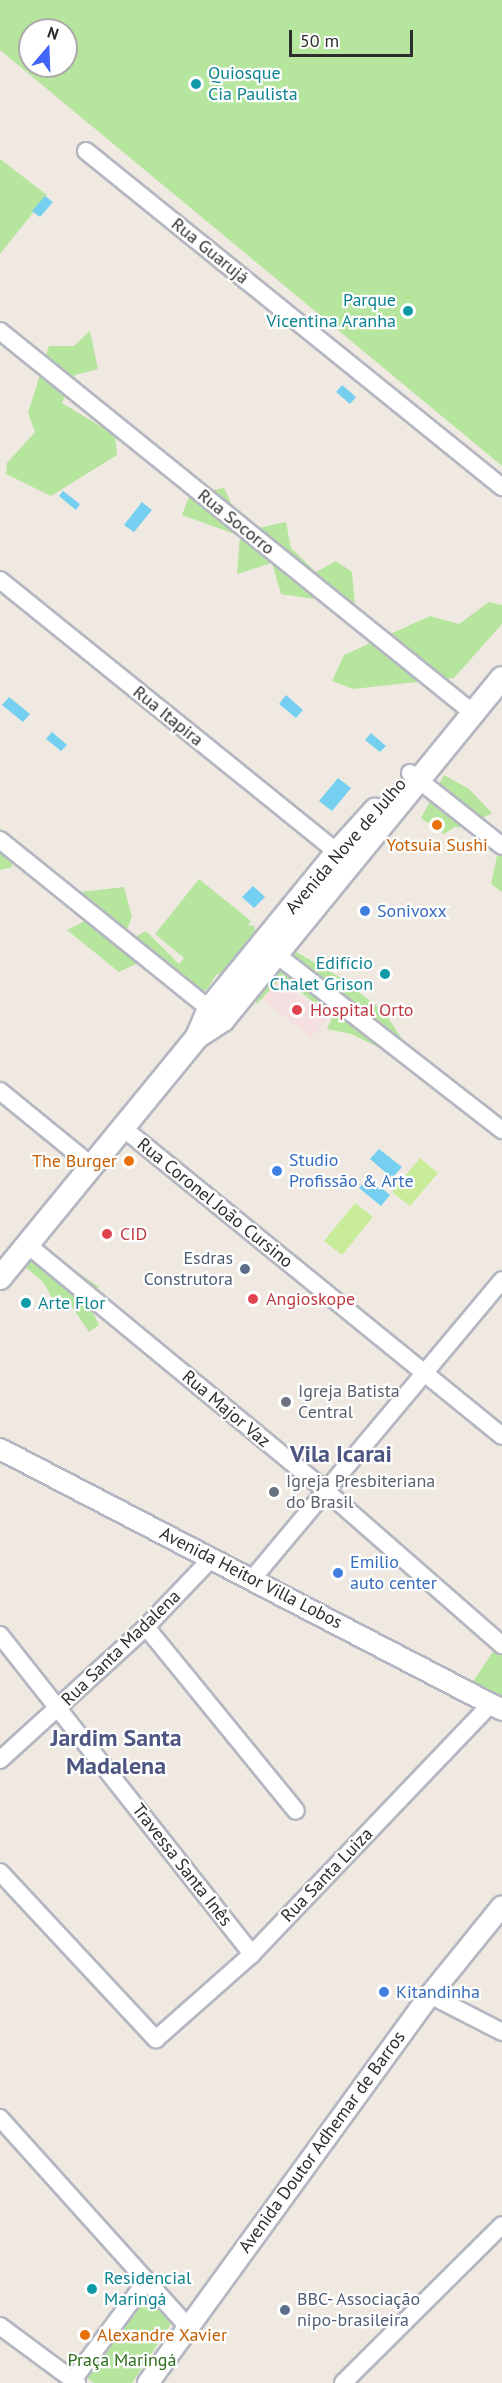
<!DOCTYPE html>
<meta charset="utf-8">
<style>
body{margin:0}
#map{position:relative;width:502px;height:2383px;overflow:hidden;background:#efe9e1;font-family:"PT Sans",sans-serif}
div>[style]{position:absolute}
.medical>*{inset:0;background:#f5dfe0}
.green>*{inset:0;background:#b6e59e}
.pitch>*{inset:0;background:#c9ec9a}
.water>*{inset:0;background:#75cff0}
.roads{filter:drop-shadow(2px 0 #b4b7c1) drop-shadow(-2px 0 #b4b7c1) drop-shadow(0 2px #b4b7c1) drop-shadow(0 -2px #b4b7c1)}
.minor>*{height:16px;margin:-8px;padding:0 8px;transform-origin:8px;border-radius:8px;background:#fff}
.tertiary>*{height:20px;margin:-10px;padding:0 10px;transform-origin:10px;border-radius:10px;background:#fff}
.secondary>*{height:22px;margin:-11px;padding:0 11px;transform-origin:11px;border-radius:11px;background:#fff}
.dots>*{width:16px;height:16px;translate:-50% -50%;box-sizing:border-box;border:3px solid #fff;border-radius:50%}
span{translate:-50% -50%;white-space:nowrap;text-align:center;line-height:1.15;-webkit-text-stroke:4.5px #fff;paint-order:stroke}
.culture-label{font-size:18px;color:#0d838f}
.left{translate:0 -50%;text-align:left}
.right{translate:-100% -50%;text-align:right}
.street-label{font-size:18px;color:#2e2e2e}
.food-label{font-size:18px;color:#c56008}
.shop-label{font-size:18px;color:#366cbe}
.health-label{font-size:18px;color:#be3a42}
.service-label{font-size:18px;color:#4e5e75}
.worship-label{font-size:18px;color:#5b616d}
.park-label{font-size:18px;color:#2c6e1b}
.district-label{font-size:24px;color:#4d5680;font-weight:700}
.north{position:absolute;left:18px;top:18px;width:60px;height:60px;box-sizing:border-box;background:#fff;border:2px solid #ababab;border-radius:50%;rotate:19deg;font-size:16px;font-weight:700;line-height:24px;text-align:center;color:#2e2e2e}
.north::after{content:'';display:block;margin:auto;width:21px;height:27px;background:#4264fb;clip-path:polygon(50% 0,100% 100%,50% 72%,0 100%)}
.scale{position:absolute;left:289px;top:30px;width:124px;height:27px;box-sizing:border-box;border:3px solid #2e2e2e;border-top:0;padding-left:8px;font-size:18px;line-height:21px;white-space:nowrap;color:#2e2e2e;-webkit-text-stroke:4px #fff;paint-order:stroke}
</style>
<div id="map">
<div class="medical">
<i style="clip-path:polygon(275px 976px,327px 1018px,311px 1038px,259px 996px)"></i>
</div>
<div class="green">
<i style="clip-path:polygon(evenodd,0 0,502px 0,502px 466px,0 50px,0 0,30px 30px,66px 30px,66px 66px,30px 66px,30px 30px)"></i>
<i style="clip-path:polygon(0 159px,47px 195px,0 254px)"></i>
<i style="clip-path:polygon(90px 331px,98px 369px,75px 375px,62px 403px,115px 435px,117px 455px,51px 496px,6px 474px,7px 463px,35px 432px,28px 413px,49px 346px,74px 346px)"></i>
<i style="clip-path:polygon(224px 488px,233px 507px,258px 528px,286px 522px,291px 548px,316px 572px,336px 561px,352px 572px,355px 605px,281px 594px,272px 563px,237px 574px,240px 536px,182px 515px,190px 494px)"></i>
<i style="clip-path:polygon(489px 602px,502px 605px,502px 624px,454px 678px,353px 689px,332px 681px,344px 655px,430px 616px,459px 624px)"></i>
<i style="clip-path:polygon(444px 775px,469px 789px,492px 813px,465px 828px,455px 827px,444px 834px,421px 818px)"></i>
<i style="clip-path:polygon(0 828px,14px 843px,12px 867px,0 870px)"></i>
<i style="clip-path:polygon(502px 853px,502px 892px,491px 884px,497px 856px)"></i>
<i style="clip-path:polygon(199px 879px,251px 921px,248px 925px,254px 926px,264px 957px,293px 950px,341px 978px,384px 1012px,403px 1040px,386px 1051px,351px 1034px,327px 1029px,332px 1017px,282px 977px,257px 1004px,240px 979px,217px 974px,207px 989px,188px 999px,170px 990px,140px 962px,119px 972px,67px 930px,98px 914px,81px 892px,124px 887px,132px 917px,121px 945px,146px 931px,179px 964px,184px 958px,155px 934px)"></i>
<i style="clip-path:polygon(52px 1255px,99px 1287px,84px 1295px,99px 1325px,89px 1332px,68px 1301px,56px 1305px,43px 1282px,24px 1266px,25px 1258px)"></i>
<i style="clip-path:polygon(496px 1647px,502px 1653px,502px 1708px,467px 1691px)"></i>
<i style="clip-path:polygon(146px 2294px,171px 2324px,132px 2383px,94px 2383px,84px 2376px)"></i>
</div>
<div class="pitch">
<i style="clip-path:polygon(420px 1158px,438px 1173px,410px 1206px,392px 1192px)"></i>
<i style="clip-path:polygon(355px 1203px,373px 1217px,342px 1255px,324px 1241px)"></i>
</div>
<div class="water">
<i style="clip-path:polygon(45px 196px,53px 202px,40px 217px,32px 211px)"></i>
<i style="clip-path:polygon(342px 385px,356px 397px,350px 404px,336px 392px)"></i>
<i style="clip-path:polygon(63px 491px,80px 504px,76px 510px,59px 496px)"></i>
<i style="clip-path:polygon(142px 502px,152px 510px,134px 532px,124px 525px)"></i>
<i style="clip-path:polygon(286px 695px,303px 710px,296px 718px,279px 704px)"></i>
<i style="clip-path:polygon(9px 697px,30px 714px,23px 722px,2px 705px)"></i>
<i style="clip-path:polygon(52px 732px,67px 745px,61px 751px,46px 739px)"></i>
<i style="clip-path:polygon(371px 733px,386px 746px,380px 752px,365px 740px)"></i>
<i style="clip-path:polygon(338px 778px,351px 788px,332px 811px,319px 801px)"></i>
<i style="clip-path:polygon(253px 886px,265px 897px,254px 908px,242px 897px)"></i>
<i style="clip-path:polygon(379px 1149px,402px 1167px,392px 1178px,370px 1159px)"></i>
<i style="clip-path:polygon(368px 1177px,390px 1195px,381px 1206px,359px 1188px)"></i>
</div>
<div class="roads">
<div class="minor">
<i style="left:86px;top:151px;width:535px;rotate:38.93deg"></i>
<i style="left:0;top:331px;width:608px;rotate:38.92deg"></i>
<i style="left:0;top:580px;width:433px;rotate:38.9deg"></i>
<i style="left:410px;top:773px;width:117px;rotate:38.4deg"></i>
<i style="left:0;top:840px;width:280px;rotate:38.9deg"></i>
<i style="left:277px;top:955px;width:285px;rotate:37.9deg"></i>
<i style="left:0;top:1091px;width:119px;rotate:39.2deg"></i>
<i style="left:123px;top:1128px;width:488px;rotate:39.1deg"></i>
<i style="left:29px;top:1246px;width:385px;rotate:39.5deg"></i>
<i style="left:326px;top:1491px;width:234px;rotate:41.2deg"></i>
<i style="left:253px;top:1578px;width:388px;rotate:-50.1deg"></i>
<i style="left:146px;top:1627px;width:237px;rotate:50.8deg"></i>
<i style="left:0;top:1635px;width:407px;rotate:51.7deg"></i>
<i style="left:0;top:1760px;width:197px;rotate:-42.3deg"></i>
<i style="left:146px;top:1627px;width:95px;rotate:-46.3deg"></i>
<i style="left:0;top:1872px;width:229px;rotate:47deg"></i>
<i style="left:156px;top:2039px;width:128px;rotate:-41.5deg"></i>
<i style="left:252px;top:1954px;width:346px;rotate:-46.3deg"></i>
<i style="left:430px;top:1995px;width:81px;rotate:27.2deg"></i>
<i style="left:0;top:2118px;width:280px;rotate:48deg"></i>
<i style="left:0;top:2326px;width:96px;rotate:36.5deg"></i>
<i style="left:73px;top:2380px;width:124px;rotate:-53.5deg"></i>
<i style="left:343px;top:2383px;width:224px;rotate:-44.8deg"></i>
</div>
<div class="tertiary">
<i style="left:0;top:1449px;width:566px;rotate:27.47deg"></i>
<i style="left:148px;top:2383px;width:480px;rotate:-54deg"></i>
<i style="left:430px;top:1995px;width:114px;rotate:-51deg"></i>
</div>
<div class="secondary">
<i style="left:197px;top:1037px;width:30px;rotate:-67deg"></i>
<i style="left:209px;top:1009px;width:203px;rotate:-50.8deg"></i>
<i style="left:337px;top:852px;width:57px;rotate:-47.9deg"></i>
<i style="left:0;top:1278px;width:311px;rotate:-50.7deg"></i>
<i style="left:197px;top:1037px;width:31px;rotate:-33deg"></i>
<i style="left:223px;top:1020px;width:441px;rotate:-50.8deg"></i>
</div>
</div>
<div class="dots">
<i style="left:196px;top:84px;background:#0f9aa8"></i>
<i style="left:408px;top:311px;background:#0f9aa8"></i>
<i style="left:437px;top:825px;background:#e8710a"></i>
<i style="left:365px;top:911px;background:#3f7fe0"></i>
<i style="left:385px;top:974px;background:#0f9aa8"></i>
<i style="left:297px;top:1010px;background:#e0444e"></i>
<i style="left:129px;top:1161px;background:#e8710a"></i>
<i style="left:277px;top:1171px;background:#3f7fe0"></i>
<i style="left:107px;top:1234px;background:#e0444e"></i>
<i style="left:245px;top:1269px;background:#5c6f8a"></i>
<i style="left:253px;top:1299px;background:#e0444e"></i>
<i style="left:26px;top:1303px;background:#0f9aa8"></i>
<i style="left:286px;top:1402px;background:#6b7280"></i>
<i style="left:274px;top:1492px;background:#6b7280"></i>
<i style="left:338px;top:1573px;background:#3f7fe0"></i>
<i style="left:384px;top:1992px;background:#3f7fe0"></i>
<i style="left:92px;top:2289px;background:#0f9aa8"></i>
<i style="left:285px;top:2310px;background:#5c6f8a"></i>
<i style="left:85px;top:2335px;background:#e8710a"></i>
</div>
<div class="culture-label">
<span class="left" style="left:208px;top:84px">Quiosque<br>Cia Paulista</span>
<span class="right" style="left:396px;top:311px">Parque<br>Vicentina Aranha</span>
<span class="right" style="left:373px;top:974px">Edifício<br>Chalet Grison</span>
<span class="left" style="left:38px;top:1303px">Arte Flor</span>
<span class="left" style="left:104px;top:2289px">Residencial<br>Maringá</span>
</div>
<div class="street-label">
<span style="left:210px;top:251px;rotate:39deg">Rua Guarujá</span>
<span style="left:236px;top:522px;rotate:39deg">Rua Socorro</span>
<span style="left:168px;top:716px;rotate:39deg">Rua Itapira</span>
<span style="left:346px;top:846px;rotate:-49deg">Avenida Nove de Julho</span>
<span style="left:215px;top:1203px;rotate:39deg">Rua Coronel João Cursino</span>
<span style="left:226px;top:1409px;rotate:40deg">Rua Major Vaz</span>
<span style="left:251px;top:1578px;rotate:27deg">Avenida Heitor Villa Lobos</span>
<span style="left:121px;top:1648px;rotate:-44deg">Rua Santa Madalena</span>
<span style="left:182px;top:1865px;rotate:52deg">Travessa Santa Inês</span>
<span style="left:327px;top:1875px;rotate:-46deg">Rua Santa Luiza</span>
<span style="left:322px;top:2142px;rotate:-54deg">Avenida Doutor Adhemar de Barros</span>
</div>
<div class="food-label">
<span style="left:437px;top:845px">Yotsuia Sushi</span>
<span class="right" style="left:117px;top:1161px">The Burger</span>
<span class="left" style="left:97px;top:2335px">Alexandre Xavier</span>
</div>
<div class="shop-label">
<span class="left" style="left:377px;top:911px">Sonivoxx</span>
<span class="left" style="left:289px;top:1171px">Studio<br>Profissão &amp; Arte</span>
<span class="left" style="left:350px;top:1573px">Emilio<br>auto center</span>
<span class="left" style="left:396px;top:1992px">Kitandinha</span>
</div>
<div class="health-label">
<span class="left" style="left:310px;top:1010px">Hospital Orto</span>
<span class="left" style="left:120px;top:1234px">CID</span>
<span class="left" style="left:266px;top:1299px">Angioskope</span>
</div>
<div class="service-label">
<span class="right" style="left:233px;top:1269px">Esdras<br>Construtora</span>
<span class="left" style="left:297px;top:2310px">BBC- Associação<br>nipo-brasileira</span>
</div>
<div class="worship-label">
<span class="left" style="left:298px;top:1402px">Igreja Batista<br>Central</span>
<span class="left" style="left:286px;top:1492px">Igreja Presbiteriana<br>do Brasil</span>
</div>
<div class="park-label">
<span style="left:122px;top:2360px">Praça Maringá</span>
</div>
<div class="district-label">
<span style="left:341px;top:1454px">Vila Icarai</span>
<span style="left:116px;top:1752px">Jardim Santa<br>Madalena</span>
</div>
<div class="north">N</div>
<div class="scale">50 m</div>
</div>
